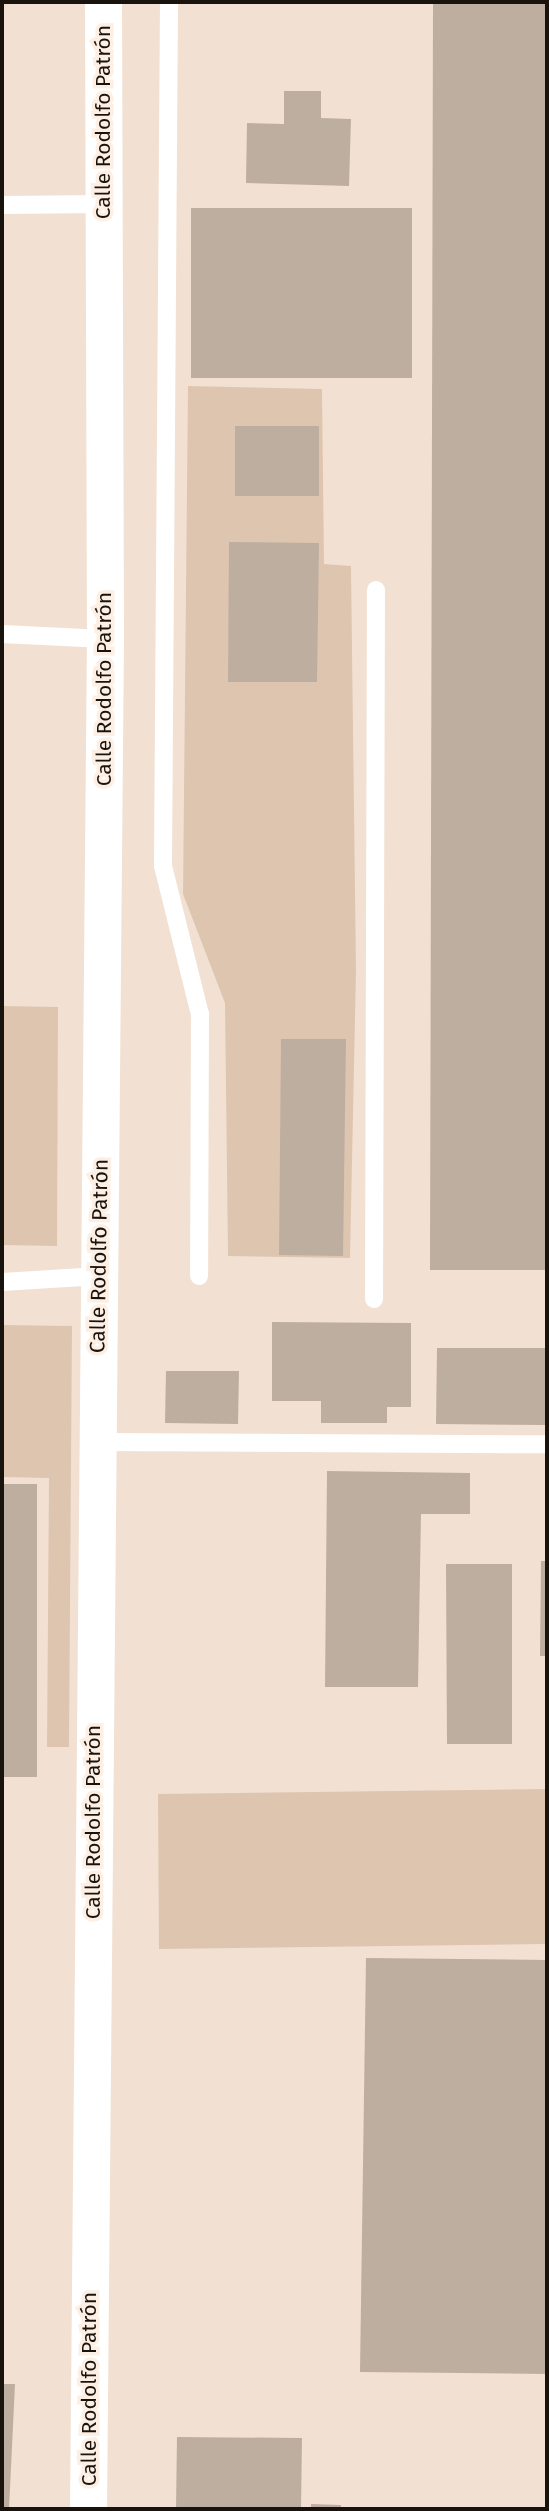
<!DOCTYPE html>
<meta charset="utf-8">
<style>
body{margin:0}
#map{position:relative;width:549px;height:2511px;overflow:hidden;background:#f2e1d3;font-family:"Fira Sans",sans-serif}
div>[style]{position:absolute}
.green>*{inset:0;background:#dec5b0}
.building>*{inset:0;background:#beaea0}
.service>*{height:18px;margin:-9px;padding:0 9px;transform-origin:9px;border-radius:9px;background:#fff}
.minor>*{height:37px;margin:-18.5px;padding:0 18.5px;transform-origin:18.5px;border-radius:18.5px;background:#fff}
span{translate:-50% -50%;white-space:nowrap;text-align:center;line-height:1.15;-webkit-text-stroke:7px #fdefe4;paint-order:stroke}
.street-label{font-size:21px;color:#19130e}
.frame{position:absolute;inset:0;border:4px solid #19130e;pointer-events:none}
</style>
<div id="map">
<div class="green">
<i style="clip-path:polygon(188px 386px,322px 389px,324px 564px,351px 566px,356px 970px,350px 1258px,228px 1256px,225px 1003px,183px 894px)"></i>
<i style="clip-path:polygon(2px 1006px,58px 1007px,57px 1246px,2px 1245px)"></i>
<i style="clip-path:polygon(2px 1325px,72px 1326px,69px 1747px,47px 1747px,49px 1478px,2px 1477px)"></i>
<i style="clip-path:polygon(547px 1789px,547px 1944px,159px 1949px,158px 1794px)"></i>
</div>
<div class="building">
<i style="clip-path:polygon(433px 2px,547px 2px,547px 1270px,430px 1270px)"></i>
<i style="clip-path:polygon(284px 91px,321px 91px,321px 118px,351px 119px,349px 186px,246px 183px,247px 123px,284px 124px)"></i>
<i style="clip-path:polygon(191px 208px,412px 208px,412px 378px,191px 378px)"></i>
<i style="clip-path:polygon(235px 426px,319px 426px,319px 496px,235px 496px)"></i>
<i style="clip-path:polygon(229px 542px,319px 543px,317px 682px,228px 682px)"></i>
<i style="clip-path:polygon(281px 1039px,346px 1039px,343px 1256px,279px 1255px)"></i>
<i style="clip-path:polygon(272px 1322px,411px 1323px,411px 1407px,387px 1407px,387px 1423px,321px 1423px,321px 1401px,272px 1401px)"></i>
<i style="clip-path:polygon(437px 1348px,547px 1348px,547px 1425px,436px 1424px)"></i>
<i style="clip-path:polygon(166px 1371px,239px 1371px,238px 1424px,165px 1423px)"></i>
<i style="clip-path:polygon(327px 1471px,470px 1473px,470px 1514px,421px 1514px,418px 1687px,325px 1687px)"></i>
<i style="clip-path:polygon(2px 1484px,37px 1484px,37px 1777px,2px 1777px)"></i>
<i style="clip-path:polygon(541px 1561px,547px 1561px,547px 1656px,540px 1656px)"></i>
<i style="clip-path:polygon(446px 1564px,512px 1564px,512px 1744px,447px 1744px)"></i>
<i style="clip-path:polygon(366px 1958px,547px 1960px,547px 2374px,360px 2372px)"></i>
<i style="clip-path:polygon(2px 2384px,15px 2384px,9px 2509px,2px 2509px)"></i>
<i style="clip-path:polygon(177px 2437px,302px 2438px,301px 2509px,176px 2509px)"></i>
<i style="clip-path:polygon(311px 2504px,341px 2505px,341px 2509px,311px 2509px)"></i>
</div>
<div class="service">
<i style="left:169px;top:2px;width:864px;rotate:90.4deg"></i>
<i style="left:163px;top:866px;width:153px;rotate:76deg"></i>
<i style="left:200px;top:1014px;width:262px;rotate:90.2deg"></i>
<i style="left:2px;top:205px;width:102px;rotate:-0.6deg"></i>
<i style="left:2px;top:634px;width:103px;rotate:2.8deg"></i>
<i style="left:2px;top:1282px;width:97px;rotate:-3.5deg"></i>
<i style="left:374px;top:1299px;width:709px;rotate:-89.84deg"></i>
<i style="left:96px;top:1442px;width:451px;rotate:0.3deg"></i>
</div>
<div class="minor">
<i style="left:88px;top:2509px;width:1870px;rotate:-89.48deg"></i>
<i style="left:105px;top:639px;width:637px;rotate:-90.18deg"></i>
</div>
<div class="street-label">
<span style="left:103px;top:122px;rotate:-90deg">Calle Rodolfo Patrón</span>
<span style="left:104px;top:689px;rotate:-90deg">Calle Rodolfo Patrón</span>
<span style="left:99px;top:1256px;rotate:-89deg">Calle Rodolfo Patrón</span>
<span style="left:93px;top:1822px;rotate:-90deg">Calle Rodolfo Patrón</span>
<span style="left:89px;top:2389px;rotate:-90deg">Calle Rodolfo Patrón</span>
</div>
<div class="frame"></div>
</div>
